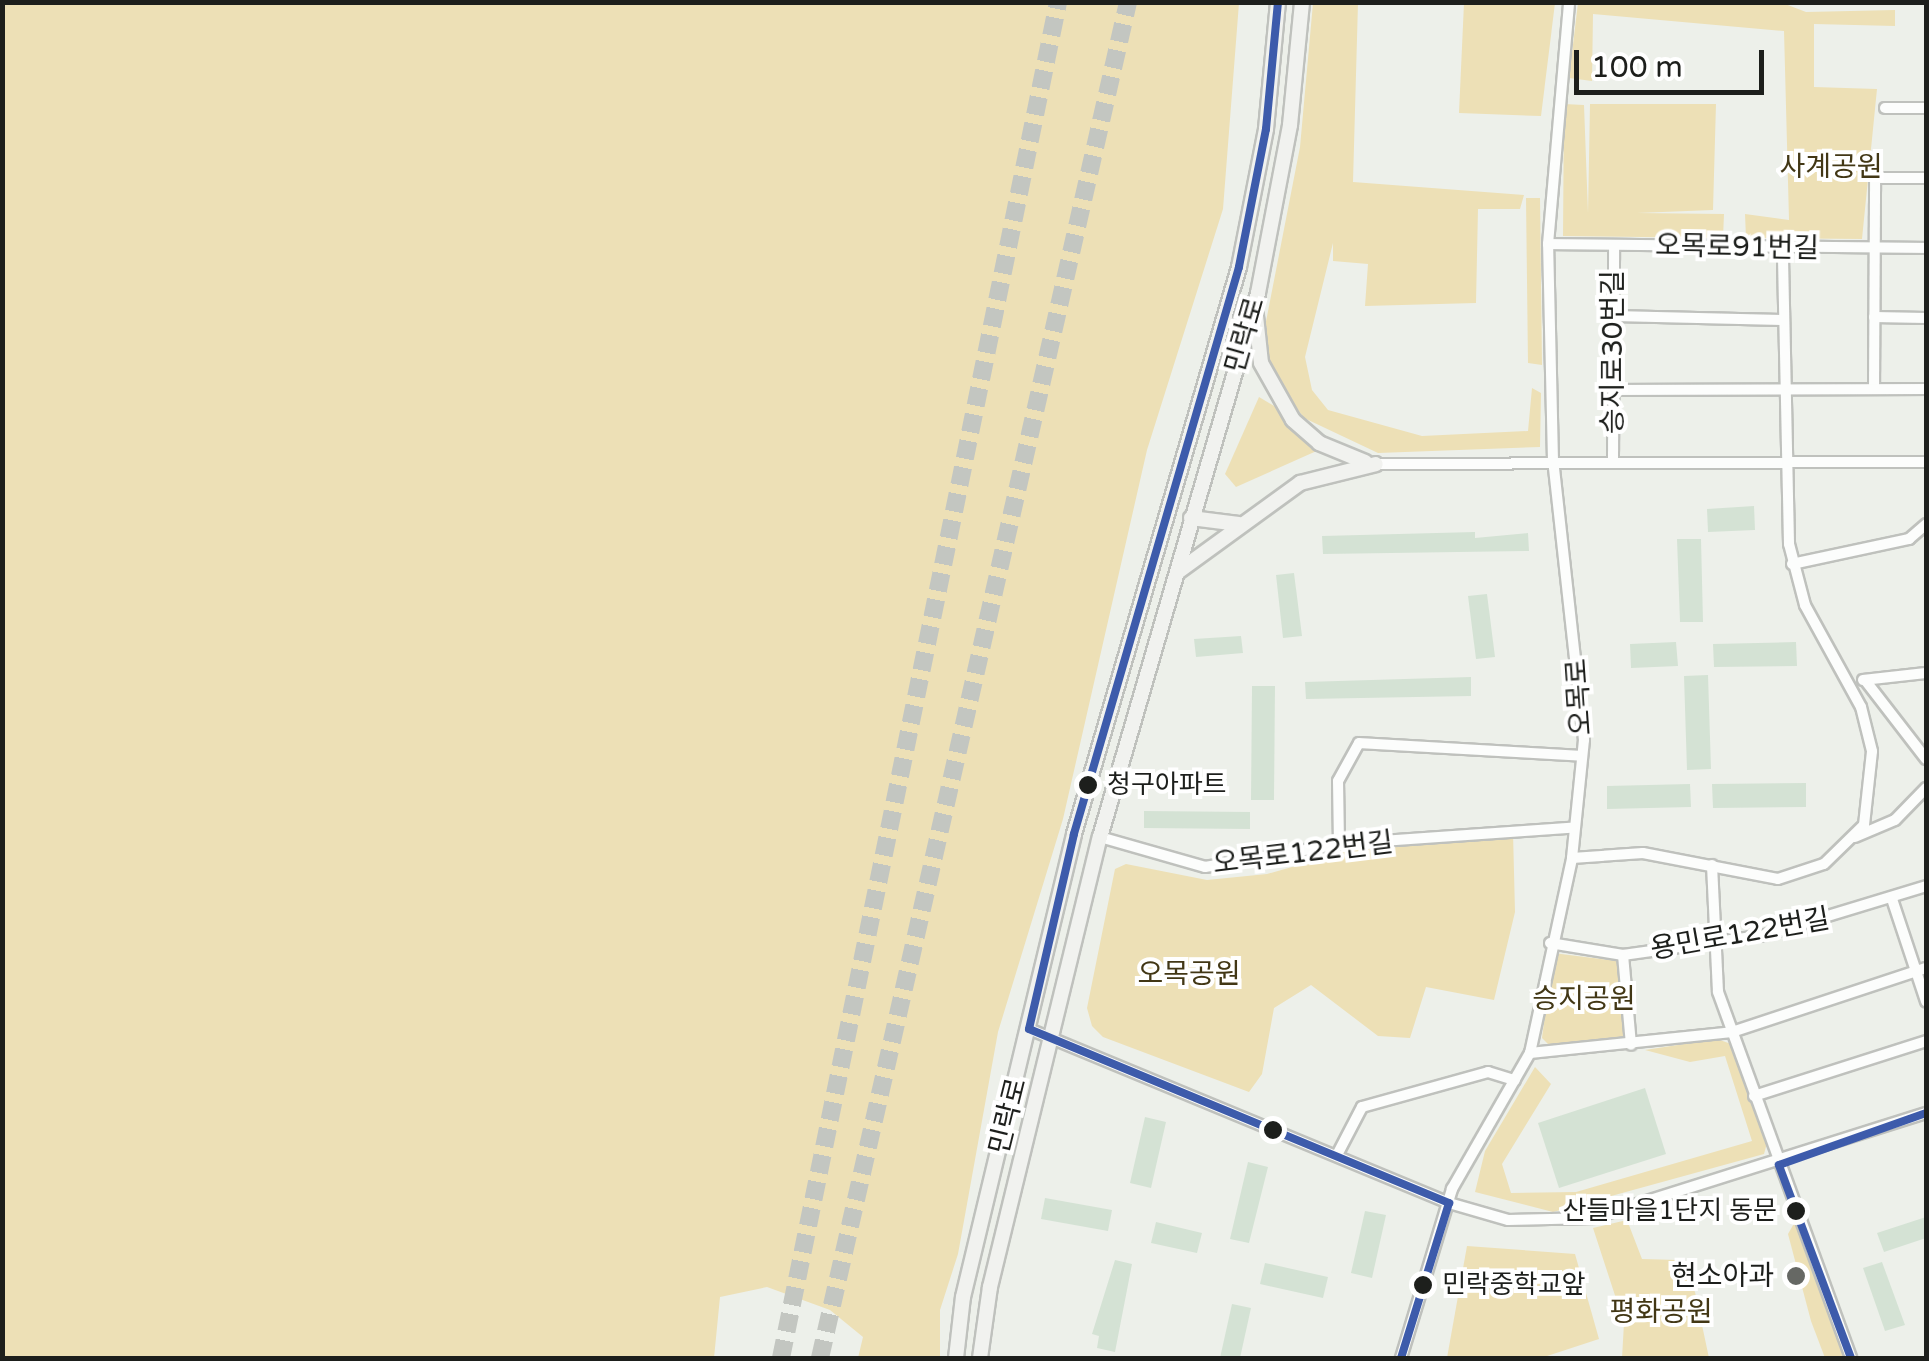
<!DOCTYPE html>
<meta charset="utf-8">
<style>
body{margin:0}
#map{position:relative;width:1929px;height:1361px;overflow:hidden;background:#edf0ea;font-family:"Varela Round","Noto Sans KR",sans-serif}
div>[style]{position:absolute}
.green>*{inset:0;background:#ede0b6}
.building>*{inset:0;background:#d4e2d4}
.trunk-tunnel>*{height:18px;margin-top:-9px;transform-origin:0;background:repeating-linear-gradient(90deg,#c3c6c1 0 18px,transparent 0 27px)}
.roads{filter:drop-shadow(2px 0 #bfc1bd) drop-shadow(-2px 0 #bfc1bd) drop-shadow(0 2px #bfc1bd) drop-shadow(0 -2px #bfc1bd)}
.minor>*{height:10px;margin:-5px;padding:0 5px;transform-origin:5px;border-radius:5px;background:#fcfdfc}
.secondary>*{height:14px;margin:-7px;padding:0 7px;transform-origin:7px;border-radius:7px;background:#f1f2ef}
.bus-1>*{height:8px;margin:-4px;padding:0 4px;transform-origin:4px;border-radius:4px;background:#3d5bab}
.dots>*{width:28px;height:28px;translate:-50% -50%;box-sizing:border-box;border:5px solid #fff;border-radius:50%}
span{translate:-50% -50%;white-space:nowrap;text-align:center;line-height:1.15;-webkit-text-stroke:8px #fff;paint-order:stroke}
.bus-label{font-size:26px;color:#1d1f1c}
.left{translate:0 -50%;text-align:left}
.right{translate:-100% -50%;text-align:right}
.park-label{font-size:28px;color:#423715}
.street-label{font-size:28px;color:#1d1f1c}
.poi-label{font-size:28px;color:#1d1f1c}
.frame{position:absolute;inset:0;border:5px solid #1d1f1c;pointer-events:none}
.scale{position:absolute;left:1574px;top:50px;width:190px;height:45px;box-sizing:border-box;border:5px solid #1d1f1c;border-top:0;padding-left:12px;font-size:30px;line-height:35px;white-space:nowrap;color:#1d1f1c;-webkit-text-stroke:8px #fff;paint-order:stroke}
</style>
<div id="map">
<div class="green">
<i style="clip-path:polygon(3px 2px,1239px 3px,1223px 209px,1147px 450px,1063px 819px,998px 1032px,958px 1254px,940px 1310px,940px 1358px,858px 1358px,863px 1337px,830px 1310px,767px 1287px,720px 1297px,714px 1358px,3px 1358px)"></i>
<i style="clip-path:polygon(1780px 2px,1806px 12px,1895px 10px,1895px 26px,1814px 24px,1814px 87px,1877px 89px,1862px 239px,1746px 238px,1745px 214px,1789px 220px,1784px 31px,1593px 14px,1592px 81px,1569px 78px,1578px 3px)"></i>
<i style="clip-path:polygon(1313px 3px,1358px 3px,1353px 182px,1524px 195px,1520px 209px,1478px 209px,1476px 303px,1365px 306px,1368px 264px,1333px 261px,1333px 243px,1305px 357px,1312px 390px,1328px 410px,1422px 436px,1528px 431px,1532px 388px,1541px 393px,1540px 447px,1378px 453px,1304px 418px,1276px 380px,1262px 342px,1300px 147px)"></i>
<i style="clip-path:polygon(1464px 3px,1555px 3px,1541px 116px,1459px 113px)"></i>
<i style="clip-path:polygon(1564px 104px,1584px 105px,1588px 213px,1590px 104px,1716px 104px,1713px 210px,1637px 213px,1724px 214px,1723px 238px,1563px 236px)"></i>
<i style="clip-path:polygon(1526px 198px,1540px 198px,1542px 365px,1528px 363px)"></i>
<i style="clip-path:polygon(1259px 397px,1319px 433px,1321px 449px,1236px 487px,1225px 474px)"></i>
<i style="clip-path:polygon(1513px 832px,1515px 912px,1494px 1000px,1426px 987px,1410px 1038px,1378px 1036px,1311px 985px,1274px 1008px,1262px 1074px,1249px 1092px,1103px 1037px,1092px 1026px,1087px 1008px,1115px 869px,1126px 864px,1207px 880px,1267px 874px,1362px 847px)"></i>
<i style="clip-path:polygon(1553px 953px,1617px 961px,1626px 1039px,1551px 1047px,1542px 1038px)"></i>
<i style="clip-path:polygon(1717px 1039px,1734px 1045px,1767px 1143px,1764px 1154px,1553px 1212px,1475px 1192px,1485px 1151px,1535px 1067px,1551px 1084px,1502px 1164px,1511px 1193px,1576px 1192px,1752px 1141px,1725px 1056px,1690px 1062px,1645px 1050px)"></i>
<i style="clip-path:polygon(1627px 1220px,1642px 1259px,1678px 1260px,1695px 1292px,1709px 1358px,1622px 1358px,1624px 1323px,1593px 1228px)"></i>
<i style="clip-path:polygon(1796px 1220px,1847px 1358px,1825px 1358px,1811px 1321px,1788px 1234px)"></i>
<i style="clip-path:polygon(1467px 1246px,1575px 1254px,1599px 1339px,1541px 1358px,1447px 1358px)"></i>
</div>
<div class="building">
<i style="clip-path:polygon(1754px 506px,1755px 530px,1708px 532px,1707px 509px)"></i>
<i style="clip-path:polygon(1475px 532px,1475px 538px,1528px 533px,1529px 551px,1323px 554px,1322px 536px)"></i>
<i style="clip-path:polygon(1677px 539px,1701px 539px,1703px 622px,1680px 622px)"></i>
<i style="clip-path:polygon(1294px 573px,1302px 636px,1283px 638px,1276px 575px)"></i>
<i style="clip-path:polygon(1487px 594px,1495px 657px,1476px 659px,1468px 596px)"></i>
<i style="clip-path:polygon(1241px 636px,1243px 653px,1196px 657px,1194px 639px)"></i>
<i style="clip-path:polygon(1676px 642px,1678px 666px,1631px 668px,1630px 644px)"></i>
<i style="clip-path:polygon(1796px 642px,1797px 666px,1714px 667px,1713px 644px)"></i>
<i style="clip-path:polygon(1708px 675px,1711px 769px,1687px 770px,1684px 676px)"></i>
<i style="clip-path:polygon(1471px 677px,1471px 696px,1306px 699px,1305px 682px)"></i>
<i style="clip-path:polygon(1252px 686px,1275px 686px,1274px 800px,1251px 800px)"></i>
<i style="clip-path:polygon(1806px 783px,1806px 807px,1713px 808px,1712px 784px)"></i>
<i style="clip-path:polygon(1690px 784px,1691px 807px,1607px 809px,1607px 786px)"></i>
<i style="clip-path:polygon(1144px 811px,1250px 812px,1250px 829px,1144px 828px)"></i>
<i style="clip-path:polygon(1645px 1088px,1666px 1154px,1559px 1188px,1538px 1123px)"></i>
<i style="clip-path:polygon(1145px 1117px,1166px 1122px,1151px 1188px,1130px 1183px)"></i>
<i style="clip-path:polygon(1248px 1162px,1268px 1167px,1249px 1243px,1230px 1239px)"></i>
<i style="clip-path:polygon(1045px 1198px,1112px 1210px,1108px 1231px,1041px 1219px)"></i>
<i style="clip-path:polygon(1365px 1211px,1386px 1215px,1372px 1278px,1351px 1273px)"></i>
<i style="clip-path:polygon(1926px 1217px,1926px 1238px,1884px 1252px,1877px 1233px)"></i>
<i style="clip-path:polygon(1156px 1222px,1202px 1233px,1197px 1253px,1151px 1243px)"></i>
<i style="clip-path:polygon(1115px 1260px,1132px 1264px,1115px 1352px,1097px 1348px,1099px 1336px,1092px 1334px)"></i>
<i style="clip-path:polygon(1882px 1262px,1905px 1325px,1885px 1331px,1863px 1268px)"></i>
<i style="clip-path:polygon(1265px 1263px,1328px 1277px,1323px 1298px,1260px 1284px)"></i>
<i style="clip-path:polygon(1232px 1304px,1251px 1308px,1240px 1358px,1220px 1358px)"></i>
</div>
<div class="trunk-tunnel">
<i style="left:781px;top:1358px;width:1384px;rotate:-78.45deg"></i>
<i style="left:820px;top:1358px;width:1391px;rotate:-77.2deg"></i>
</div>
<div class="roads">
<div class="minor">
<i style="left:1885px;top:108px;width:41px"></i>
<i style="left:1548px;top:244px;width:378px;rotate:0.6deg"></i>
<i style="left:1614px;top:316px;width:168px;rotate:1.4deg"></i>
<i style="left:1874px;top:317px;width:52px;rotate:1.1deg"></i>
<i style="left:1874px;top:389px;width:211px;rotate:-89.7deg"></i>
<i style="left:1875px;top:178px;width:51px"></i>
<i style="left:1613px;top:390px;width:313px;rotate:-0.2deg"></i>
<i style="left:1613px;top:458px;width:213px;rotate:-89.7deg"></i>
<i style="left:1376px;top:464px;width:550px;rotate:-0.21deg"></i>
<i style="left:1792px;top:564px;width:120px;rotate:-12.1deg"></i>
<i style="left:1909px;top:539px;width:23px;rotate:-41deg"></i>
<i style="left:1863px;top:680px;width:63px;rotate:-6.3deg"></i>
<i style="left:1865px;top:680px;width:100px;rotate:52.3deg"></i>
<i style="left:1100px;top:837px;width:109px;rotate:15.9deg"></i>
<i style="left:1205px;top:867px;width:136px;rotate:-9.7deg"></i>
<i style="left:1339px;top:844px;width:232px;rotate:-4deg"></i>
<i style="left:1855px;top:837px;width:43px;rotate:-23deg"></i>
<i style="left:1895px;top:820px;width:45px;rotate:-45.9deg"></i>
<i style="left:1339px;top:844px;width:63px;rotate:-90.9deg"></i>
<i style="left:1338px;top:781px;width:43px;rotate:-61.1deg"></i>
<i style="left:1359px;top:743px;width:223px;rotate:3.3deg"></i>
<i style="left:1572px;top:858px;width:71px;rotate:-4deg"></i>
<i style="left:1643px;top:853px;width:137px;rotate:10.9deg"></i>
<i style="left:1778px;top:879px;width:48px;rotate:-18.1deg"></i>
<i style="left:1824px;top:864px;width:56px;rotate:-44.3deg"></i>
<i style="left:1864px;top:825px;width:74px;rotate:-83.8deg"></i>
<i style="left:1872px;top:751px;width:45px;rotate:-104deg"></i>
<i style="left:1861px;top:707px;width:116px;rotate:-118.8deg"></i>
<i style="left:1805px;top:605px;width:63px;rotate:-104.7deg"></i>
<i style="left:1789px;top:544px;width:296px;rotate:-91.2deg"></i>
<i style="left:1712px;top:865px;width:127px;rotate:87.3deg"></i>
<i style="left:1718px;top:992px;width:389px;rotate:70deg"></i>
<i style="left:1892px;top:899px;width:108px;rotate:71.6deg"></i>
<i style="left:1550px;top:943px;width:74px;rotate:9.3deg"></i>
<i style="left:1623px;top:955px;width:143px;rotate:-8deg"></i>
<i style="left:1765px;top:935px;width:168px;rotate:-16.9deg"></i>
<i style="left:1623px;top:955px;width:90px;rotate:84.9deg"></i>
<i style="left:1029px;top:1029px;width:455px;rotate:22.5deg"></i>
<i style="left:1449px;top:1203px;width:61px;rotate:16.1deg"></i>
<i style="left:1508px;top:1220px;width:85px;rotate:-1.3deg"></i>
<i style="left:1593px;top:1218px;width:349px;rotate:-17.5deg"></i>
<i style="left:1530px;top:1053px;width:203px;rotate:-5.9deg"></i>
<i style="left:1732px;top:1032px;width:204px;rotate:-18.3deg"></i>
<i style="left:1754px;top:1096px;width:181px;rotate:-17.7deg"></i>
<i style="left:1337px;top:1155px;width:54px;rotate:-62.5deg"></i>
<i style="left:1362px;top:1107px;width:131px;rotate:-15.5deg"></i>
<i style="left:1488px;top:1072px;width:28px;rotate:17deg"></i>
<i style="left:1401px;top:1358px;width:177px;rotate:-73.2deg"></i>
<i style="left:1452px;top:1189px;width:157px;rotate:-60.2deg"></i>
<i style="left:1530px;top:1053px;width:199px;rotate:-77.8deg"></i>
<i style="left:1572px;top:858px;width:119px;rotate:-84.2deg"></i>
<i style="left:1584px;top:740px;width:281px;rotate:-96.3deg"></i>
<i style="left:1553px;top:461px;width:217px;rotate:-91.3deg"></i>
<i style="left:1548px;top:244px;width:243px;rotate:-85deg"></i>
</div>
<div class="secondary">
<i style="left:1256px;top:316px;width:47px;rotate:83.9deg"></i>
<i style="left:1261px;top:363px;width:65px;rotate:60.7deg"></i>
<i style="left:1293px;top:420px;width:35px;rotate:41deg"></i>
<i style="left:1319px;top:443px;width:50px;rotate:22.4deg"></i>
<i style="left:1191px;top:518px;width:48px;rotate:7.1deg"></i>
<i style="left:1179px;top:571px;width:150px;rotate:-36deg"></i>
<i style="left:1300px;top:483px;width:78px;rotate:-14deg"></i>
<i style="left:956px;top:1358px;width:61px;rotate:-83.5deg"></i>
<i style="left:963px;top:1297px;width:476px;rotate:-76.5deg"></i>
<i style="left:1074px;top:834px;width:591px;rotate:-73.77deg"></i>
<i style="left:1239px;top:267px;width:141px;rotate:-78.9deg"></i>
<i style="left:1266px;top:129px;width:128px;rotate:-84.6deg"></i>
<i style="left:980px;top:1358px;width:72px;rotate:-82deg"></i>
<i style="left:990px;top:1287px;width:463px;rotate:-76.3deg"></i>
<i style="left:1100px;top:837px;width:566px;rotate:-73.8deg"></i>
<i style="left:1258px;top:293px;width:171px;rotate:-79.2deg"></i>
<i style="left:1290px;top:125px;width:124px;rotate:-84.4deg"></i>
</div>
</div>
<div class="bus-1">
<i style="left:1278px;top:2px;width:128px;rotate:95.4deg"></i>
<i style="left:1266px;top:129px;width:141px;rotate:101.1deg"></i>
<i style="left:1239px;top:267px;width:591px;rotate:106.23deg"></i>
<i style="left:1074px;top:834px;width:200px;rotate:103deg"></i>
<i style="left:1029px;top:1029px;width:455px;rotate:22.5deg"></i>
<i style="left:1449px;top:1203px;width:162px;rotate:107.2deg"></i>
<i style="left:1851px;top:1358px;width:206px;rotate:-110.5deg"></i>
<i style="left:1779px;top:1165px;width:156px;rotate:-19.5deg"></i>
</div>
<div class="dots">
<i style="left:1088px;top:785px;background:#1d1f1c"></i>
<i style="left:1273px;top:1130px;background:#1d1f1c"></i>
<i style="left:1796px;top:1211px;background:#1d1f1c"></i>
<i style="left:1796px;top:1276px;background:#666864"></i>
<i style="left:1423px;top:1285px;background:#1d1f1c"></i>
</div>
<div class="bus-label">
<span class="left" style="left:1107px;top:785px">청구아파트</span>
<span class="right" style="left:1777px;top:1211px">산들마을1단지 동문</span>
<span class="left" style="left:1442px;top:1285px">민락중학교앞</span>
</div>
<div class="park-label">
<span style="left:1831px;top:167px">사계공원</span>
<span style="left:1189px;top:974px">오목공원</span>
<span style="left:1584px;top:999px">승지공원</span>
<span style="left:1661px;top:1312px">평화공원</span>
</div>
<div class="street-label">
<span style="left:1737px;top:247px;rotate:1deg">오목로91번길</span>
<span style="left:1245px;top:335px;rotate:-74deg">민락로</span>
<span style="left:1613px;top:352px;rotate:-90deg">승지로30번길</span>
<span style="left:1579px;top:697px;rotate:-94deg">오목로</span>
<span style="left:1303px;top:853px;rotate:-7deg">오목로122번길</span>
<span style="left:1740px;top:934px;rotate:-10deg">용민로122번길</span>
<span style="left:1008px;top:1116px;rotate:-76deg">민락로</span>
</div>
<div class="poi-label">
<span class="right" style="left:1774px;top:1276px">현소아과</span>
</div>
<div class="frame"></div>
<div class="scale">100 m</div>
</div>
